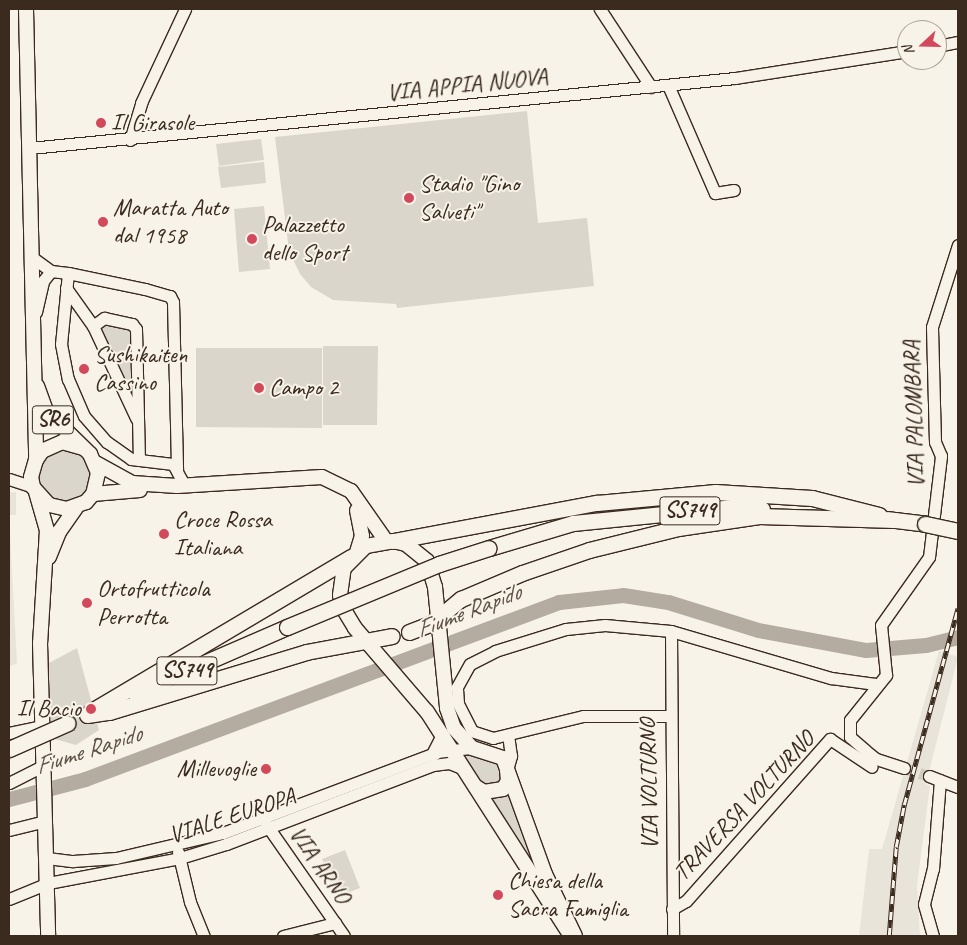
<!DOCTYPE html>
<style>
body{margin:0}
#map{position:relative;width:967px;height:945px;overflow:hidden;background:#f7f3e8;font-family:Caveat,sans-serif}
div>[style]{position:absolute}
.built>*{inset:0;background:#e9e4d9}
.green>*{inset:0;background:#dbd6cb}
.round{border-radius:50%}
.river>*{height:15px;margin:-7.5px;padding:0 7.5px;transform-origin:7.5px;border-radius:7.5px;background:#b4aca0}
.minor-tunnel>*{height:11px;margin-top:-5.5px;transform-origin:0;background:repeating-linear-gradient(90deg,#d1cbc0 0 11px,transparent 0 16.5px)}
.roads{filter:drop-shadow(1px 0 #3b2a1e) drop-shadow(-1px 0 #3b2a1e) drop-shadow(0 1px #3b2a1e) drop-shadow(0 -1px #3b2a1e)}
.minor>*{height:11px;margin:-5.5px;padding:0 5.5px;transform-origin:5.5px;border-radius:5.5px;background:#f7f3e8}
.major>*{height:14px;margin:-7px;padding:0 7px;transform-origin:7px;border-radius:7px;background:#f7f3e8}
.highway>*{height:15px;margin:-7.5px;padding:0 7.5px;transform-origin:7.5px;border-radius:7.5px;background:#f7f3e8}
.rail>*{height:4.5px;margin-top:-2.25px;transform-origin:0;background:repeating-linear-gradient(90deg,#f7f3e8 0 8px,#3b2a1e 0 16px);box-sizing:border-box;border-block:1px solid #3b2a1e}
.bridges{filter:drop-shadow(1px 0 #3b2a1e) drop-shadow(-1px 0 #3b2a1e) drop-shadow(0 1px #3b2a1e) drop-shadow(0 -1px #3b2a1e)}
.highway-bridge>*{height:15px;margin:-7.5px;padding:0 7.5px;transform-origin:7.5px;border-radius:7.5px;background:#f7f3e8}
.dots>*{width:14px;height:14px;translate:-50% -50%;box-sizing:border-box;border:2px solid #f7f3e8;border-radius:50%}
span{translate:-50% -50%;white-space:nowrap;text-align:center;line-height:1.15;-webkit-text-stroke:4px #f7f3e8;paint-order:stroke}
.shield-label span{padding:1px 4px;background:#f7f3e8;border:1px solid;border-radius:4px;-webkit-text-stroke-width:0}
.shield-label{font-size:22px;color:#3b2a1e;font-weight:700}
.street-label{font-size:24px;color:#3b2a1e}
.poi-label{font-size:24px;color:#3b2a1e}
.left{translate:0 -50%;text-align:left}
.right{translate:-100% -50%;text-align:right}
.water-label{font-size:25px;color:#5f5145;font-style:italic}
.frame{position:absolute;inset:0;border:10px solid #3b2a1e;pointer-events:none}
.north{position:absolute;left:897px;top:20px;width:50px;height:50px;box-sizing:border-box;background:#f7f3e8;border:1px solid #aca397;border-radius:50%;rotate:249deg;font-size:14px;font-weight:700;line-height:20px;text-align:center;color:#3b2a1e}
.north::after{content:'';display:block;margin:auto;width:18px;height:22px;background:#d1495b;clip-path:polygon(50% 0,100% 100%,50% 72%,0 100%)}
</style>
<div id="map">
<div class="built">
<i style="clip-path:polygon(9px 492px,16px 492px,16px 515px,9px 515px,17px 663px,9px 667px)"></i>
<i style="clip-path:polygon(939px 651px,958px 657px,926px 784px,930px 786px,917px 885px,920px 936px,859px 936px,869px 849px,882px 849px)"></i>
</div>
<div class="green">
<i style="clip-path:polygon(527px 111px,538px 223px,587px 218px,594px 286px,397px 308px,396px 304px,333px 300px,311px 287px,300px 274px,289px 251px,275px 137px)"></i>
<i style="clip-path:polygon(261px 139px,264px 160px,219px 166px,216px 144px)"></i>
<i style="clip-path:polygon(264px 162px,266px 183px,221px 188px,218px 167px)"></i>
<i style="clip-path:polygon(264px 206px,270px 269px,239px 272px,234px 209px)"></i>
<i style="clip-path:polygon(106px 322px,131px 327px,133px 400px,99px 328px)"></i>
<i style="clip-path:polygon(323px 346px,378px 346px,377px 425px,323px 425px)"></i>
<i style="clip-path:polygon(196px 348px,322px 348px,322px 428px,196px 427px)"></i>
<i class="round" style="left:39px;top:449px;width:54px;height:54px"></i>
<i style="clip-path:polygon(77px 648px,99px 730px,76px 745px,51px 738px,49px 663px)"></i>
<i style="clip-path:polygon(462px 754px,495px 759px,504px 773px,497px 789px,482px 784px)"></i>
<i style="clip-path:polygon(509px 791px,535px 862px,533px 864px,489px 799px)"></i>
<i style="clip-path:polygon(345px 850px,360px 888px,337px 897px,322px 859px)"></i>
</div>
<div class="river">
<i style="left:9px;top:799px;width:79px;rotate:-14.7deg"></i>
<i style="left:85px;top:779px;width:506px;rotate:-20.48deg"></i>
<i style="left:559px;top:602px;width:64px;rotate:-6.2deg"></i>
<i style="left:623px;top:595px;width:46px;rotate:8.8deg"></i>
<i style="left:668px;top:602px;width:94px;rotate:17.3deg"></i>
<i style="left:758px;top:630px;width:110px;rotate:10.5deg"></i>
<i style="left:866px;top:650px;width:60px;rotate:-4.8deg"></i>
<i style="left:926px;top:645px;width:33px;rotate:-14deg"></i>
</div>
<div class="minor-tunnel">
<i style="left:904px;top:768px;width:26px;rotate:18deg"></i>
</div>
<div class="roads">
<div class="minor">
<i style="left:600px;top:9px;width:93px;rotate:56.8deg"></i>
<i style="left:937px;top:46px;width:21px;rotate:-11deg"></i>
<i style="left:668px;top:85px;width:118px;rotate:66.5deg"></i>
<i style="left:715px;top:193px;width:19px;rotate:-9deg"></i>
<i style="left:130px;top:140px;width:39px;rotate:-73deg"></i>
<i style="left:141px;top:103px;width:104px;rotate:-64.9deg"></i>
<i style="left:30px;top:148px;width:708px;rotate:-5.67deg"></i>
<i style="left:735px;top:78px;width:174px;rotate:-8.9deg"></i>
<i style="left:33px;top:258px;width:22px;rotate:36deg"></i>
<i style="left:51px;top:271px;width:17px;rotate:7deg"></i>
<i style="left:68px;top:273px;width:71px;rotate:95.6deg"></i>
<i style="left:61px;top:344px;width:36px;rotate:79deg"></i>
<i style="left:68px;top:379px;width:40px;rotate:66.6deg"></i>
<i style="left:84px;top:416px;width:35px;rotate:49deg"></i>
<i style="left:107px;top:442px;width:29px;rotate:35deg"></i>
<i style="left:131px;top:459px;width:42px;rotate:6.8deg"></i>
<i style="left:173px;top:464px;width:17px;rotate:62deg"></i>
<i style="left:181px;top:479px;width:8px;rotate:120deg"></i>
<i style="left:68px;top:273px;width:79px;rotate:11.7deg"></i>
<i style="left:145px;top:289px;width:26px;rotate:16deg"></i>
<i style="left:170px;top:296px;width:7px;rotate:63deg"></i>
<i style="left:173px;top:302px;width:168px;rotate:88.6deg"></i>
<i style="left:66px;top:288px;width:47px;rotate:54.6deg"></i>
<i style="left:93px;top:326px;width:102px;rotate:64.9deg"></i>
<i style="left:36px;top:312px;width:32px;rotate:-77deg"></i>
<i style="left:43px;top:281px;width:13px;rotate:-51deg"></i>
<i style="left:93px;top:326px;width:14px;rotate:-36deg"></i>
<i style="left:104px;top:318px;width:29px;rotate:12deg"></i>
<i style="left:132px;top:324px;width:6px;rotate:51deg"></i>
<i style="left:136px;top:329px;width:131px;rotate:88.7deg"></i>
<i style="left:9px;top:479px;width:25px;rotate:18deg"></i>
<i style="left:671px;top:631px;width:305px;rotate:89.6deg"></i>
<i style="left:669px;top:716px;width:86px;rotate:180deg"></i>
<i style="left:583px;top:716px;width:93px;rotate:166.3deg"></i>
<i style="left:493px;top:738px;width:22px;rotate:-162deg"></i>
<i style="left:472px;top:731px;width:31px;rotate:-117deg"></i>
<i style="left:458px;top:703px;width:16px;rotate:-94deg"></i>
<i style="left:457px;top:687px;width:26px;rotate:-61deg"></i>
<i style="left:470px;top:664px;width:28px;rotate:-27deg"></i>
<i style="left:495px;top:651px;width:74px;rotate:-17.2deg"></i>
<i style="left:566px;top:629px;width:39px;rotate:-6deg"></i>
<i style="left:605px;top:625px;width:66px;rotate:5.2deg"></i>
<i style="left:671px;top:631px;width:167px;rotate:16.4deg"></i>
<i style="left:831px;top:678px;width:45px;rotate:7.6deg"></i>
<i style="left:9px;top:733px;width:33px;rotate:-12deg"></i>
<i style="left:904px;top:768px;width:29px;rotate:-162deg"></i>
<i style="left:876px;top:759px;width:14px;rotate:-141deg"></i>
<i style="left:865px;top:750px;width:20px;rotate:-139deg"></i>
<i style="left:850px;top:737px;width:17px;rotate:-90deg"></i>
<i style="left:850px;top:720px;width:58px;rotate:-51.3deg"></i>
<i style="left:886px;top:675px;width:50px;rotate:-95.7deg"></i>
<i style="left:881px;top:625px;width:83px;rotate:-54.8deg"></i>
<i style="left:929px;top:557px;width:102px;rotate:-83.2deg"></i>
<i style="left:941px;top:456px;width:15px;rotate:-113deg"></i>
<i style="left:935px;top:442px;width:115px;rotate:-91.5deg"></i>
<i style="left:932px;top:327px;width:86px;rotate:-72.4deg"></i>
<i style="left:507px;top:770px;width:15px;rotate:-74deg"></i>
<i style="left:511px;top:756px;width:21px;rotate:-98deg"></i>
<i style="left:929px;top:776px;width:31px;rotate:21deg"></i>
<i style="left:9px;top:783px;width:39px;rotate:-27deg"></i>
<i style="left:266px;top:824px;width:136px;rotate:55.1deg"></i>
<i style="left:9px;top:830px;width:37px;rotate:-14deg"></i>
<i style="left:178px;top:852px;width:51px;rotate:76.5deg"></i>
<i style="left:190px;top:902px;width:37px;rotate:68deg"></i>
<i style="left:47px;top:858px;width:26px;rotate:7deg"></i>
<i style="left:73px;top:861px;width:43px;rotate:-4deg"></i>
<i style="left:116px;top:858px;width:110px;rotate:-13.2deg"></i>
<i style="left:223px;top:833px;width:229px;rotate:-20.7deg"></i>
<i style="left:437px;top:752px;width:35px;rotate:-7deg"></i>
<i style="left:9px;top:899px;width:42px;rotate:-22.3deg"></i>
<i style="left:48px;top:883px;width:134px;rotate:-10.7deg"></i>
<i style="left:180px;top:858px;width:48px;rotate:-16.9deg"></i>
<i style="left:226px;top:844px;width:222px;rotate:-20.9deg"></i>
<i style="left:433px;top:765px;width:16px;rotate:-7deg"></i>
<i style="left:449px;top:763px;width:16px;rotate:22deg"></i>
<i style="left:672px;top:909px;width:16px;rotate:-30deg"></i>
<i style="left:686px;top:901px;width:217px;rotate:-48.4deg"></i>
<i style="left:830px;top:739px;width:50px;rotate:33.7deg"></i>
<i style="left:283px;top:936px;width:54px;rotate:-14deg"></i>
<i style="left:933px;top:936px;width:33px;rotate:-106deg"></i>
<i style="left:924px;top:904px;width:36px;rotate:-76deg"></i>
<i style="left:933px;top:869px;width:89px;rotate:-85.5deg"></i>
</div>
<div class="major">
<i style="left:26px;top:9px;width:451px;rotate:88.7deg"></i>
<i style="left:37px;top:386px;width:27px;rotate:70deg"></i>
<i style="left:46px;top:411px;width:62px;rotate:44.3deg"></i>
<i style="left:90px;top:454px;width:21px;rotate:67deg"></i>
<i style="left:98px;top:473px;width:22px;rotate:103deg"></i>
<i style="left:93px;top:494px;width:11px;rotate:131deg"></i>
<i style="left:86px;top:502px;width:20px;rotate:160deg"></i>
<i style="left:67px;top:509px;width:18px;rotate:-167deg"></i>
<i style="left:49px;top:505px;width:24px;rotate:-132deg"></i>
<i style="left:33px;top:487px;width:10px;rotate:-101deg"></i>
<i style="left:31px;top:477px;width:18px;rotate:-74deg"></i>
<i style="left:36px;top:460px;width:11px;rotate:-56deg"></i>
<i style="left:42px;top:451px;width:22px;rotate:-24deg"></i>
<i style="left:62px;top:442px;width:22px;rotate:16deg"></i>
<i style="left:96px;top:463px;width:41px;rotate:29.1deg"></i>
<i style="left:132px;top:483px;width:45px;rotate:3.8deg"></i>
<i style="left:177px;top:486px;width:145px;rotate:-3.6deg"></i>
<i style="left:322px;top:477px;width:32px;rotate:26deg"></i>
<i style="left:351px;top:491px;width:61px;rotate:55deg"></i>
<i style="left:36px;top:492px;width:40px;rotate:74deg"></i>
<i style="left:47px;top:530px;width:113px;rotate:93.5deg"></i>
<i style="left:40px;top:643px;width:293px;rotate:88.4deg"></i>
<i style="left:93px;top:494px;width:47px;rotate:-4.9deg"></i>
<i style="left:357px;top:552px;width:17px;rotate:-73deg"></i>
<i style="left:362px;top:536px;width:26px;rotate:-101deg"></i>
<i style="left:49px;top:557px;width:27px;rotate:-68deg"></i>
<i style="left:59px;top:532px;width:29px;rotate:-55deg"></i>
<i style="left:435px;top:753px;width:18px;rotate:-63deg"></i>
<i style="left:476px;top:787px;width:9px;rotate:32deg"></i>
<i style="left:484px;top:792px;width:19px;rotate:-9deg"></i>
<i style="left:503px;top:789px;width:9px;rotate:-58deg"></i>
<i style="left:508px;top:781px;width:11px;rotate:-95deg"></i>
<i style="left:571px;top:936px;width:266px;rotate:-122.7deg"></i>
<i style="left:427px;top:712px;width:111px;rotate:-130.6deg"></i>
<i style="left:355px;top:628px;width:23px;rotate:-121deg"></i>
<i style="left:343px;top:608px;width:13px;rotate:-103deg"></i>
<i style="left:340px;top:595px;width:27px;rotate:-82deg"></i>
<i style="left:344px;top:568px;width:31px;rotate:-45deg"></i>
<i style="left:366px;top:546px;width:27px;rotate:-10deg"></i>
<i style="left:393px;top:541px;width:13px;rotate:13deg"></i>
<i style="left:406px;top:544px;width:27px;rotate:39deg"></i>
<i style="left:427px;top:561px;width:27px;rotate:73deg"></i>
<i style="left:435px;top:587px;width:122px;rotate:84.3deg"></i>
<i style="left:447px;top:708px;width:21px;rotate:71deg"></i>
<i style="left:454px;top:728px;width:27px;rotate:48deg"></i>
<i style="left:472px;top:748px;width:33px;rotate:18deg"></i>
<i style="left:503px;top:758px;width:123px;rotate:70.1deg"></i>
<i style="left:545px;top:874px;width:69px;rotate:64.2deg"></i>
</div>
<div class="highway">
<i style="left:887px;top:519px;width:38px;rotate:7deg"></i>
<i style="left:393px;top:541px;width:208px;rotate:-10.6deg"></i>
<i style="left:597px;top:503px;width:119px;rotate:-5.3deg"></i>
<i style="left:715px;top:492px;width:97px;rotate:3.5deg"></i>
<i style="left:812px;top:498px;width:69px;rotate:14.2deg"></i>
<i style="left:489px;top:548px;width:88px;rotate:-16.6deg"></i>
<i style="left:573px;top:523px;width:162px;rotate:-5.7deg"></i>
<i style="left:734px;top:507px;width:28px;rotate:4deg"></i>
<i style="left:409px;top:632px;width:25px;rotate:-21deg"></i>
<i style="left:432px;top:623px;width:38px;rotate:-40deg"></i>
<i style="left:461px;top:599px;width:66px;rotate:-23.1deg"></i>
<i style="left:522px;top:573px;width:71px;rotate:-18.9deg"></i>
<i style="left:589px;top:550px;width:92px;rotate:-13.9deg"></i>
<i style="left:678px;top:528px;width:82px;rotate:-8.4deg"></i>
<i style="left:759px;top:516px;width:136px;rotate:1.7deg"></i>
<i style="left:135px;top:693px;width:166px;rotate:-23.5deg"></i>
<i style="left:90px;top:712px;width:304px;rotate:-30.7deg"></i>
<i style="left:87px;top:715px;width:22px;rotate:-8deg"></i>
<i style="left:109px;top:712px;width:206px;rotate:-16.9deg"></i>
<i style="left:306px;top:652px;width:87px;rotate:-10.5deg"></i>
</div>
</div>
<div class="rail">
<i style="left:889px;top:936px;width:89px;rotate:-85.5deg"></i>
<i style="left:896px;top:847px;width:43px;rotate:-79.2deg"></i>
<i style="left:904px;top:805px;width:204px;rotate:-74.7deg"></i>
</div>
<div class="bridges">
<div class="highway-bridge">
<i style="left:925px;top:524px;width:34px;rotate:12deg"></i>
<i style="left:287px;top:627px;width:165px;rotate:-22.5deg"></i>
<i style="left:439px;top:564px;width:52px;rotate:-17.7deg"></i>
<i style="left:9px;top:749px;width:64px;rotate:-23.8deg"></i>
</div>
</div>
<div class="dots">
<i style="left:101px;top:123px;background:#d1495b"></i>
<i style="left:409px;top:198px;background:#d1495b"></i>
<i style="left:103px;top:222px;background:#d1495b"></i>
<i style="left:252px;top:239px;background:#d1495b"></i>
<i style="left:84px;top:369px;background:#d1495b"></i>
<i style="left:259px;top:388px;background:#d1495b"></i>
<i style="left:164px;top:534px;background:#d1495b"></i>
<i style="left:87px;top:603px;background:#d1495b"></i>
<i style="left:91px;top:709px;background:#d1495b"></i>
<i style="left:266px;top:769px;background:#d1495b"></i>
<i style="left:498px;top:895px;background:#d1495b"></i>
</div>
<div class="shield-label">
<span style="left:53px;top:420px">SR6</span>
<span style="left:690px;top:511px">SS749</span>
<span style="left:187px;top:671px">SS749</span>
</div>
<div class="street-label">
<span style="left:467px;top:85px;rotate:-6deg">VIA APPIA NUOVA</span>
<span style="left:914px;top:414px;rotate:-92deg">VIA PALOMBARA</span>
<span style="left:649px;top:784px;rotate:-91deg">VIA VOLTURNO</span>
<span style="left:744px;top:806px;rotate:-47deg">TRAVERSA VOLTURNO</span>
<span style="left:232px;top:816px;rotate:-18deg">VIALE EUROPA</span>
<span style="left:320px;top:865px;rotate:55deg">VIA ARNO</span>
</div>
<div class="poi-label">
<span class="left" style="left:111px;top:123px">Il Girasole</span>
<span class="left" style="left:419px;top:198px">Stadio "Gino<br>Salveti"</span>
<span class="left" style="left:113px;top:222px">Maratta Auto<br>dal 1958</span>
<span class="left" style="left:262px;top:239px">Palazzetto<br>dello Sport</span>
<span class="left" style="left:94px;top:369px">Sushikaiten<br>Cassino</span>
<span class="left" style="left:269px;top:388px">Campo 2</span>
<span class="left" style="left:174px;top:534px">Croce Rossa<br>Italiana</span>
<span class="left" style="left:97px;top:603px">Ortofrutticola<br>Perrotta</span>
<span class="right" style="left:81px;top:709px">Il Bacio</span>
<span class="right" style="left:256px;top:769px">Millevoglie</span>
<span class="left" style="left:508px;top:895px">Chiesa della<br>Sacra Famiglia</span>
</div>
<div class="water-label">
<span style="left:468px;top:611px;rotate:-21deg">Fiume Rapido</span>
<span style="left:88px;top:750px;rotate:-18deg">Fiume Rapido</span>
</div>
<div class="frame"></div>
<div class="north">N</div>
</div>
